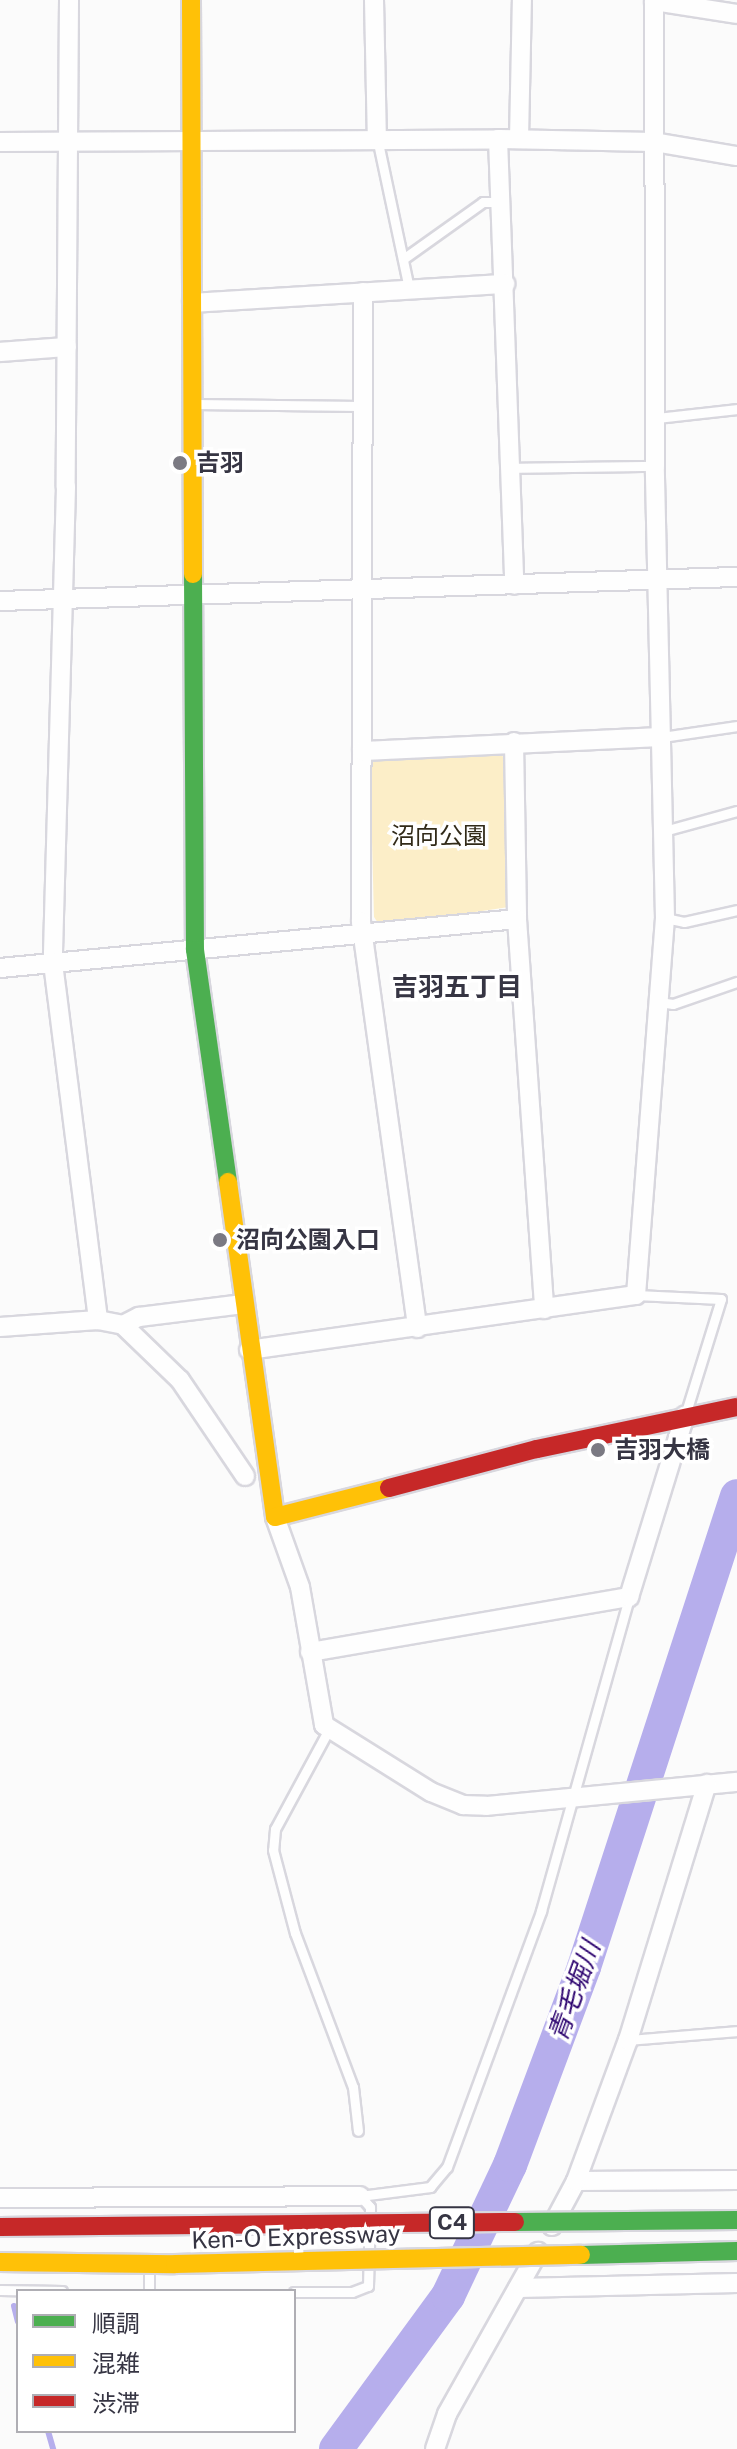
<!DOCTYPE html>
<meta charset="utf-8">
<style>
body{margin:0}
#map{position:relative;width:737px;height:2449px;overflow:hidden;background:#fbfbfb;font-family:"Public Sans","Noto Sans JP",sans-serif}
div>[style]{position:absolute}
.green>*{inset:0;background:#fceec8}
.stream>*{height:6px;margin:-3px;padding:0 3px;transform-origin:3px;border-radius:3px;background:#b6aeec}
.river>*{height:34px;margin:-17px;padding:0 17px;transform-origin:17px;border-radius:17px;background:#b6aeec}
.roads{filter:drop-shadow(2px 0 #d8d7de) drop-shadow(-2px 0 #d8d7de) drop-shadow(0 2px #d8d7de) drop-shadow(0 -2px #d8d7de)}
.lane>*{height:9px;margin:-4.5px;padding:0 4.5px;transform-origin:4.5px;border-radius:4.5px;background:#fefefe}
.street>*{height:18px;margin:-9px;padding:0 9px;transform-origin:9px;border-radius:9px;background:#fefefe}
.fast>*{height:18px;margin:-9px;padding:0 9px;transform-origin:9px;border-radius:9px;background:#4caf50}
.slow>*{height:18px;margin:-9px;padding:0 9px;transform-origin:9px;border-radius:9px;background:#ffc107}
.jam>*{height:18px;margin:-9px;padding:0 9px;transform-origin:9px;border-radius:9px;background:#c62828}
.bridges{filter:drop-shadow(2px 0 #d8d7de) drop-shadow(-2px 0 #d8d7de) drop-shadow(0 2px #d8d7de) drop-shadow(0 -2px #d8d7de)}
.fast-bridge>*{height:18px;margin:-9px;padding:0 9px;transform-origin:9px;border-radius:9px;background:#4caf50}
.slow-bridge>*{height:18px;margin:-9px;padding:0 9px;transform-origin:9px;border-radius:9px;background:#ffc107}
.jam-bridge>*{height:18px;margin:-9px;padding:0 9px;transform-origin:9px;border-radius:9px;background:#c62828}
.dots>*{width:22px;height:22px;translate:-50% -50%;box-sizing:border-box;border:4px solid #fff;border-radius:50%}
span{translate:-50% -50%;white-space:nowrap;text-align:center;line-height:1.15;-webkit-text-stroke:7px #fff;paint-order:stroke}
.shield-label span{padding:2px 6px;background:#fff;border:2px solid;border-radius:6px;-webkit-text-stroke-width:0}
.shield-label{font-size:22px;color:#363543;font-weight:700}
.poi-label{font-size:24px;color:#363543;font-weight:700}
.left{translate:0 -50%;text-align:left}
.park-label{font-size:24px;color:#312a18}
.street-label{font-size:24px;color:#363543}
.neighbourhood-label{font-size:26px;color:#363543;font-weight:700}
.water-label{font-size:26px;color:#2c036f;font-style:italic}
.legend{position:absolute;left:16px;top:2289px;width:280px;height:144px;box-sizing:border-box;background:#fff;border:2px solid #afaeb4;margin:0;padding:10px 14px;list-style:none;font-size:24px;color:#363543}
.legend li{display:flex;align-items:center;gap:16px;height:40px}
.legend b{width:40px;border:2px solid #afaeb4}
</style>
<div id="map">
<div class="green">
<i style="clip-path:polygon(498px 753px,505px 758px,509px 907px,380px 926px,374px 917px,370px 765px,378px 758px)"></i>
</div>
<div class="stream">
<i style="left:14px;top:2306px;width:16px;rotate:76deg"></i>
<i style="left:48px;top:2431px;width:19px;rotate:74deg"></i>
</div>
<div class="river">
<i style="left:336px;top:2449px;width:190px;rotate:-53.8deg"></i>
<i style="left:448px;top:2296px;width:145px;rotate:-64.7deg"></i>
<i style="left:510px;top:2165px;width:211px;rotate:-69.5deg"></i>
<i style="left:584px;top:1967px;width:495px;rotate:-72deg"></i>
</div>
<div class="roads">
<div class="lane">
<i style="left:377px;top:138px;width:154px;rotate:78deg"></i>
<i style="left:403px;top:259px;width:98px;rotate:-35.5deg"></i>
<i style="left:483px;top:202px;width:18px"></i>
<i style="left:195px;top:404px;width:165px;rotate:0.7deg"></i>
<i style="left:657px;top:418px;width:81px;rotate:-6.4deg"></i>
<i style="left:507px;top:468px;width:148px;rotate:-0.8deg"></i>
<i style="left:662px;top:737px;width:76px;rotate:-8.3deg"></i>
<i style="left:664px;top:831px;width:76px;rotate:-15.3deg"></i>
<i style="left:665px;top:918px;width:19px;rotate:12deg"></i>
<i style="left:684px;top:922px;width:54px;rotate:-12.8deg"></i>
<i style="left:659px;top:1002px;width:14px;rotate:8deg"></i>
<i style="left:673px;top:1004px;width:68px;rotate:-19deg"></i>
<i style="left:636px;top:1295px;width:85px;rotate:2.7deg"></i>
<i style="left:721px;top:1299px;width:121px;rotate:107.2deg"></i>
<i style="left:328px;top:1731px;width:111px;rotate:118.4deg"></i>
<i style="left:275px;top:1829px;width:21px;rotate:95deg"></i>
<i style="left:273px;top:1850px;width:86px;rotate:75.2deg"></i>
<i style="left:295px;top:1933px;width:165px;rotate:69.4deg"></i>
<i style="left:353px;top:2087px;width:44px;rotate:83.5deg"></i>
<i style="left:628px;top:2040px;width:109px;rotate:-4.7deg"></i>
<i style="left:0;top:2290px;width:62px;rotate:0.9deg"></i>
<i style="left:149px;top:2291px;width:21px;rotate:-90deg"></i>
<i style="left:294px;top:2292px;width:58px"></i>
<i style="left:352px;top:2292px;width:17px;rotate:-21deg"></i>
<i style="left:368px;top:2286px;width:79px;rotate:-88.5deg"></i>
<i style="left:370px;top:2207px;width:15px;rotate:-132deg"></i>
<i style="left:360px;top:2196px;width:71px;rotate:-7.3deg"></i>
<i style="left:430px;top:2187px;width:26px;rotate:-50deg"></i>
<i style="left:447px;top:2167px;width:273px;rotate:-69.8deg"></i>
<i style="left:541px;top:1911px;width:326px;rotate:-74.3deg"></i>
</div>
<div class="street">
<i style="left:69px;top:0;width:487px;rotate:90.4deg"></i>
<i style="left:66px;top:487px;width:476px;rotate:91.6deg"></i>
<i style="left:53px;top:963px;width:360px;rotate:82.8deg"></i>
<i style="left:374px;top:0;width:138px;rotate:88.8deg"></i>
<i style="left:654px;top:1px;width:84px;rotate:8.9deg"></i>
<i style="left:498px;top:139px;width:446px;rotate:87.9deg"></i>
<i style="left:519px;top:139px;width:139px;rotate:-88.8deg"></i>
<i style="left:0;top:142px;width:498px;rotate:-0.3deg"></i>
<i style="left:498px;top:139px;width:156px;rotate:1.1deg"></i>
<i style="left:654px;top:142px;width:84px;rotate:9.6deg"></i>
<i style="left:363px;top:292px;width:630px;rotate:90.18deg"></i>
<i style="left:361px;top:922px;width:410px;rotate:82.1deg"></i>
<i style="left:192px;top:303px;width:314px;rotate:-3.5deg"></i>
<i style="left:0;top:352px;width:67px;rotate:-4.3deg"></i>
<i style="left:0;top:601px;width:737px;rotate:-1.87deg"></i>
<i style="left:514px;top:742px;width:177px;rotate:89deg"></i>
<i style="left:517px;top:919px;width:391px;rotate:86deg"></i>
<i style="left:362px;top:751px;width:300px;rotate:-2.7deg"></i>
<i style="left:0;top:968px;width:519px;rotate:-5.41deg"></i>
<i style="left:123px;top:1325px;width:18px;rotate:-27deg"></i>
<i style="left:139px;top:1317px;width:105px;rotate:-7.1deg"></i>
<i style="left:0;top:1327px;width:98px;rotate:-4.1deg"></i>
<i style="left:98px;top:1320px;width:25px;rotate:11deg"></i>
<i style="left:123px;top:1325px;width:79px;rotate:44deg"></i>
<i style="left:180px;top:1380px;width:116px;rotate:55.9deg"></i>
<i style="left:249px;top:1350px;width:391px;rotate:-8.1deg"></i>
<i style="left:636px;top:1295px;width:378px;rotate:-85.6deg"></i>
<i style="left:665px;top:918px;width:452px;rotate:-91.3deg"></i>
<i style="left:655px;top:466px;width:466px;rotate:-90.1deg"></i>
<i style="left:275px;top:1517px;width:74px;rotate:70.3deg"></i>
<i style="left:300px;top:1587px;width:140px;rotate:80.1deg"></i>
<i style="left:324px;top:1725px;width:126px;rotate:32.1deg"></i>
<i style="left:431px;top:1792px;width:35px;rotate:22deg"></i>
<i style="left:463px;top:1805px;width:23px;rotate:2deg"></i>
<i style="left:486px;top:1806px;width:252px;rotate:-5.5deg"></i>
<i style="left:310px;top:1652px;width:324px;rotate:-9.8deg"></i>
<i style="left:629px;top:1597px;width:190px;rotate:-72.9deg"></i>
<i style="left:576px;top:2181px;width:161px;rotate:-0.4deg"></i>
<i style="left:0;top:2198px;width:360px;rotate:-0.3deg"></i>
<i style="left:552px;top:2226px;width:51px;rotate:-61.9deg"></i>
<i style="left:576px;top:2181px;width:150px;rotate:-69.8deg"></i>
<i style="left:628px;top:2040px;width:268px;rotate:-72.9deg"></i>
<i style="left:518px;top:2288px;width:219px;rotate:-1.3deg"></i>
<i style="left:435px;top:2449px;width:37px;rotate:-71deg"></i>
<i style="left:447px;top:2414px;width:186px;rotate:-60.7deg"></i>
</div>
<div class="fast">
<i style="left:193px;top:574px;width:376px;rotate:89.7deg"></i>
<i style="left:195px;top:950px;width:234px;rotate:81.9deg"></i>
</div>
<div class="slow">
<i style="left:191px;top:0;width:574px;rotate:89.8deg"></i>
<i style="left:228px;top:1182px;width:338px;rotate:82deg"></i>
<i style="left:275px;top:1517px;width:118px;rotate:-14.3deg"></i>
</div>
<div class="jam">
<i style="left:389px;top:1488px;width:153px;rotate:-14.8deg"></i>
<i style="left:537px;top:1449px;width:204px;rotate:-11.9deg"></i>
</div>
</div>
<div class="bridges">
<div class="fast-bridge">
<i style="left:515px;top:2222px;width:222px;rotate:-0.5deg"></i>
<i style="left:581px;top:2255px;width:156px;rotate:-1.5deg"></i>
</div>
<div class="slow-bridge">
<i style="left:0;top:2262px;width:175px;rotate:0.7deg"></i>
<i style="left:175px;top:2264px;width:406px;rotate:-1.3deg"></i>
</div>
<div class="jam-bridge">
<i style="left:0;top:2227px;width:515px;rotate:-0.56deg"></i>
</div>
</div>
<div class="dots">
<i style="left:180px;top:463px;background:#7b7a83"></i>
<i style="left:220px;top:1240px;background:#7b7a83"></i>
<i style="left:598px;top:1450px;background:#7b7a83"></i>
</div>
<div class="shield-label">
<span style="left:452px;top:2223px">C4</span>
</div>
<div class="poi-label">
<span class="left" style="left:196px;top:463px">吉羽</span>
<span class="left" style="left:236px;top:1240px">沼向公園入口</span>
<span class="left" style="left:614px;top:1450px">吉羽大橋</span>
</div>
<div class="park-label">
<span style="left:439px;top:836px">沼向公園</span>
</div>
<div class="street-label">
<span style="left:296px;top:2237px;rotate:-2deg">Ken-O Expressway</span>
</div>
<div class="neighbourhood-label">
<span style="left:457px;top:987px">吉羽五丁目</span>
</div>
<div class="water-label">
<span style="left:574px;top:1991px;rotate:-70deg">青毛堀川</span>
</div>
<ul class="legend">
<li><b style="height:10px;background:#4caf50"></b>順調</li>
<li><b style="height:10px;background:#ffc107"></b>混雑</li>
<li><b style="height:10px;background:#c62828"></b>渋滞</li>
</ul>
</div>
